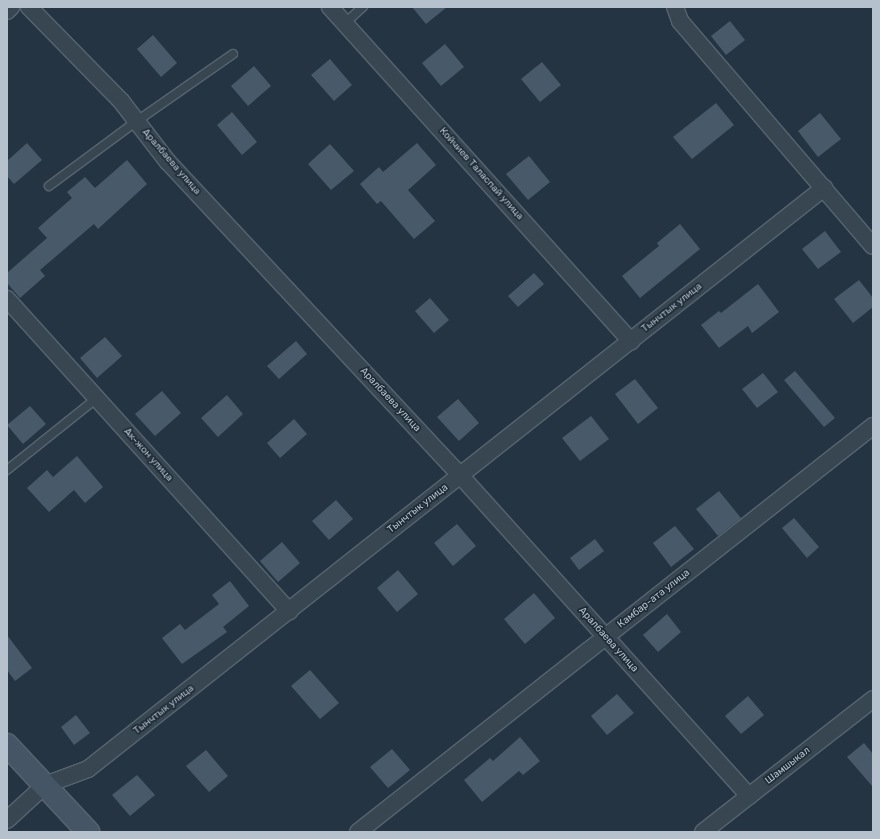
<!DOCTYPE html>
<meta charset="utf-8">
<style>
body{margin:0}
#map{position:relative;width:880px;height:839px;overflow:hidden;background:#243443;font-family:Rubik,sans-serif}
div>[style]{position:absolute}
.building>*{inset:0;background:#485a69}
.roads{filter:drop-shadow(1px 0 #56646f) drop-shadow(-1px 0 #56646f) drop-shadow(0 1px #56646f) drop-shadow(0 -1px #56646f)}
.lane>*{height:8px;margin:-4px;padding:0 4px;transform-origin:4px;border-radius:4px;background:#384652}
.street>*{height:16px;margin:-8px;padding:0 8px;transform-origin:8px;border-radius:8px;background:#384652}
.secondary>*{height:22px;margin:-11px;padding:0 11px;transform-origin:11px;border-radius:11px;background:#465565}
span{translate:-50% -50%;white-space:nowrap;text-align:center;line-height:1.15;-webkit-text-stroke:3.5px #1d2b37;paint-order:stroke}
.street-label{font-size:10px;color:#b5c1cc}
.frame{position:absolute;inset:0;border:8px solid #b5c1cc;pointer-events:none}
</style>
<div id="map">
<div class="building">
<i style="clip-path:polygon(412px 7px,447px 7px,426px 24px)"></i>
<i style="clip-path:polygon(730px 21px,745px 40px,726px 55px,711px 36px)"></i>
<i style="clip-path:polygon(153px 35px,177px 63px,161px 77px,137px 49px)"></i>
<i style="clip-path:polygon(445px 44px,464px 67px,441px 86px,422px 63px)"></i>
<i style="clip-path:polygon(330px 59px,352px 85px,334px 101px,311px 75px)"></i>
<i style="clip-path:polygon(542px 62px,561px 85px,540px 102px,521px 79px)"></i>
<i style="clip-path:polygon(254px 66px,271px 86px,248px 106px,231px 86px)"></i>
<i style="clip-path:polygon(716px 103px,734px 125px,692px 159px,673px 137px)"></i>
<i style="clip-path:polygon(232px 112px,257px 142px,242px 155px,217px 125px)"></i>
<i style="clip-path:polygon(820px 113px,841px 139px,818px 157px,798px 131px)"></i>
<i style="clip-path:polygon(27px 143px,42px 160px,14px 184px,7px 176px,7px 161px)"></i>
<i style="clip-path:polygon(417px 143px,436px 165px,408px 190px,435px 221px,414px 239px,381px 201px,377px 204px,360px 184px,379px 167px,383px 172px)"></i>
<i style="clip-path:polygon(330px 144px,354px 171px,331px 190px,308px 164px)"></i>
<i style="clip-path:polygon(529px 156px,550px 182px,528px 200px,506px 174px)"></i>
<i style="clip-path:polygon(127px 160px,147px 184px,98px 229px,94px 224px,40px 270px,45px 276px,20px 298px,7px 283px,7px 273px,47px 238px,38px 228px,72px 198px,67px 192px,85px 177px,95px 188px)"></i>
<i style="clip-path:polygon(680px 224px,700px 249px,640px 298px,622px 276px,659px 246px,657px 243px)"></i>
<i style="clip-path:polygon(825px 231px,841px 252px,818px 269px,802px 249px)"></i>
<i style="clip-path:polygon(534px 273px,544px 284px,518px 307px,508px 296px)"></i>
<i style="clip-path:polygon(859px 280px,873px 298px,873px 307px,853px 323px,834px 299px)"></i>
<i style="clip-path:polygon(758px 284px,779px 312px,752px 333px,748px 326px,719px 348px,701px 325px,719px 311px,721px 313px)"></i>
<i style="clip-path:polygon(430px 298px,449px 320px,434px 333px,415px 311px)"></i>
<i style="clip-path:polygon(105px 337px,122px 356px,97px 378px,80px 358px)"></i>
<i style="clip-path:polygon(296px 341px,307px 354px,279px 379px,267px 366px)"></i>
<i style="clip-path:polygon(795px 371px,835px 418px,824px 427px,784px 380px)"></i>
<i style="clip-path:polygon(763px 373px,778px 392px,757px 408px,742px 389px)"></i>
<i style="clip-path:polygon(635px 379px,658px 408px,638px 424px,615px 394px)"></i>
<i style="clip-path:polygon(162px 391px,181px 413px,155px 436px,135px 414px)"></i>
<i style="clip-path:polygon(227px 395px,243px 414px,218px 437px,201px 418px)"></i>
<i style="clip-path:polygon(458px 399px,479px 423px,459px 441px,437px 417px)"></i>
<i style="clip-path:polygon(30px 406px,46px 424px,23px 444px,7px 425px)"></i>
<i style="clip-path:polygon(591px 416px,609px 439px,580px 461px,562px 438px)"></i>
<i style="clip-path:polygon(294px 419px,307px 434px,280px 458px,267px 443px)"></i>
<i style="clip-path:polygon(77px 456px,103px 487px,85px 503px,74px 490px,49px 512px,27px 488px,47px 470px,53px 477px)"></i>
<i style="clip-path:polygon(719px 491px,741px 518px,718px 536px,696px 509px)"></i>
<i style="clip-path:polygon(336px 500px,353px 519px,329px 540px,312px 521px)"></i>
<i style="clip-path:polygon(794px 518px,819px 547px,807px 558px,782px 528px)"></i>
<i style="clip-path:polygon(457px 524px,476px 546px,453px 566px,434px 543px)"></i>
<i style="clip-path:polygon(675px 526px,694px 549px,671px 567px,653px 543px)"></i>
<i style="clip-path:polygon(595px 539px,604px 551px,579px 570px,570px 558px)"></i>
<i style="clip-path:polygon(282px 542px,300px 563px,278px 582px,260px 561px)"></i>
<i style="clip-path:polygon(398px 570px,418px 594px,397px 612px,377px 588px)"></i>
<i style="clip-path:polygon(230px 581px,249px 606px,223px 627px,227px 632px,182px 664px,162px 638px,180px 624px,185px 630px,219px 604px,212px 595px)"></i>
<i style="clip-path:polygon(534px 593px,555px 618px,525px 644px,504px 619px)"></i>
<i style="clip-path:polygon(667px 614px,681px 632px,658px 652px,643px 635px)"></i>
<i style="clip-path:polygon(7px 635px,32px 668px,15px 681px,7px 670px)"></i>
<i style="clip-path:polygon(310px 670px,339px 703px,320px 719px,291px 686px)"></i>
<i style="clip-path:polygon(617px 694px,634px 713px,607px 735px,591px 716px)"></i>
<i style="clip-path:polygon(748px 696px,764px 715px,741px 734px,725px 716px)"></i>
<i style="clip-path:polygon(76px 715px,90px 733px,74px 745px,61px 727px)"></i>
<i style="clip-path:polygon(520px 737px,540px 761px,523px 775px,519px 771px,482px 802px,464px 780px,490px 758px,493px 761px)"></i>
<i style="clip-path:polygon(864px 743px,873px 754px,873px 787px,847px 757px)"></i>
<i style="clip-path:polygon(392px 749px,410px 770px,388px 788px,370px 767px)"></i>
<i style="clip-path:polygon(206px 750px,228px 776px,209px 792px,186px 766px)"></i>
<i style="clip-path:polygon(137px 775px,155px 795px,130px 816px,112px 795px)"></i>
</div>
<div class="roads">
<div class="lane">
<i style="left:345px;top:23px;width:24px;rotate:-42deg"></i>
<i style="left:49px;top:186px;width:109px;rotate:-36.5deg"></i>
<i style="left:137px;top:121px;width:117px;rotate:-34.9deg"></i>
<i style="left:7px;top:470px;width:115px;rotate:-38.7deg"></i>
</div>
<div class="street">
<i style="left:29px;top:7px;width:132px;rotate:45.6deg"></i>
<i style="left:121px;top:101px;width:77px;rotate:52.4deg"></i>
<i style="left:168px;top:162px;width:428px;rotate:47deg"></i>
<i style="left:460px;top:475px;width:432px;rotate:48deg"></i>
<i style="left:330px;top:7px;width:450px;rotate:48deg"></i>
<i style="left:675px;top:7px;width:15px;rotate:70deg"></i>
<i style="left:680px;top:21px;width:296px;rotate:49.4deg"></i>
<i style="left:7px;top:11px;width:6px;rotate:-45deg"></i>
<i style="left:7px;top:299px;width:421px;rotate:47.9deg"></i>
<i style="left:7px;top:820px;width:52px;rotate:-42.6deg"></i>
<i style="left:45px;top:785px;width:46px;rotate:-20.4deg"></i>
<i style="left:88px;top:769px;width:938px;rotate:-38.29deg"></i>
<i style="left:358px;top:832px;width:656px;rotate:-38.25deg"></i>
<i style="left:703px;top:832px;width:216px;rotate:-38deg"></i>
</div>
<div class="secondary">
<i style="left:7px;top:745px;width:119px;rotate:47deg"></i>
</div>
</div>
<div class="street-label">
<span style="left:171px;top:162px;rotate:49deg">Аралбаева улица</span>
<span style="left:481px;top:174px;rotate:48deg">Койчиев Таласпай улица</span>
<span style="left:672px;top:308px;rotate:-38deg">Тынчтык улица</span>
<span style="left:390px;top:400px;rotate:47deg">Аралбаева улица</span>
<span style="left:148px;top:455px;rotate:48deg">Ак-жон улица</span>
<span style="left:418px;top:509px;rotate:-38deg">Тынчтык улица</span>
<span style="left:654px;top:599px;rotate:-38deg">Камбар-ата улица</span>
<span style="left:608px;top:640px;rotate:48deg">Аралбаева улица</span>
<span style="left:164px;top:710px;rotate:-38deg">Тынчтык улица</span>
<span style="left:788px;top:766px;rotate:-38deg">Шамшыкал</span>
</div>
<div class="frame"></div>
</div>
